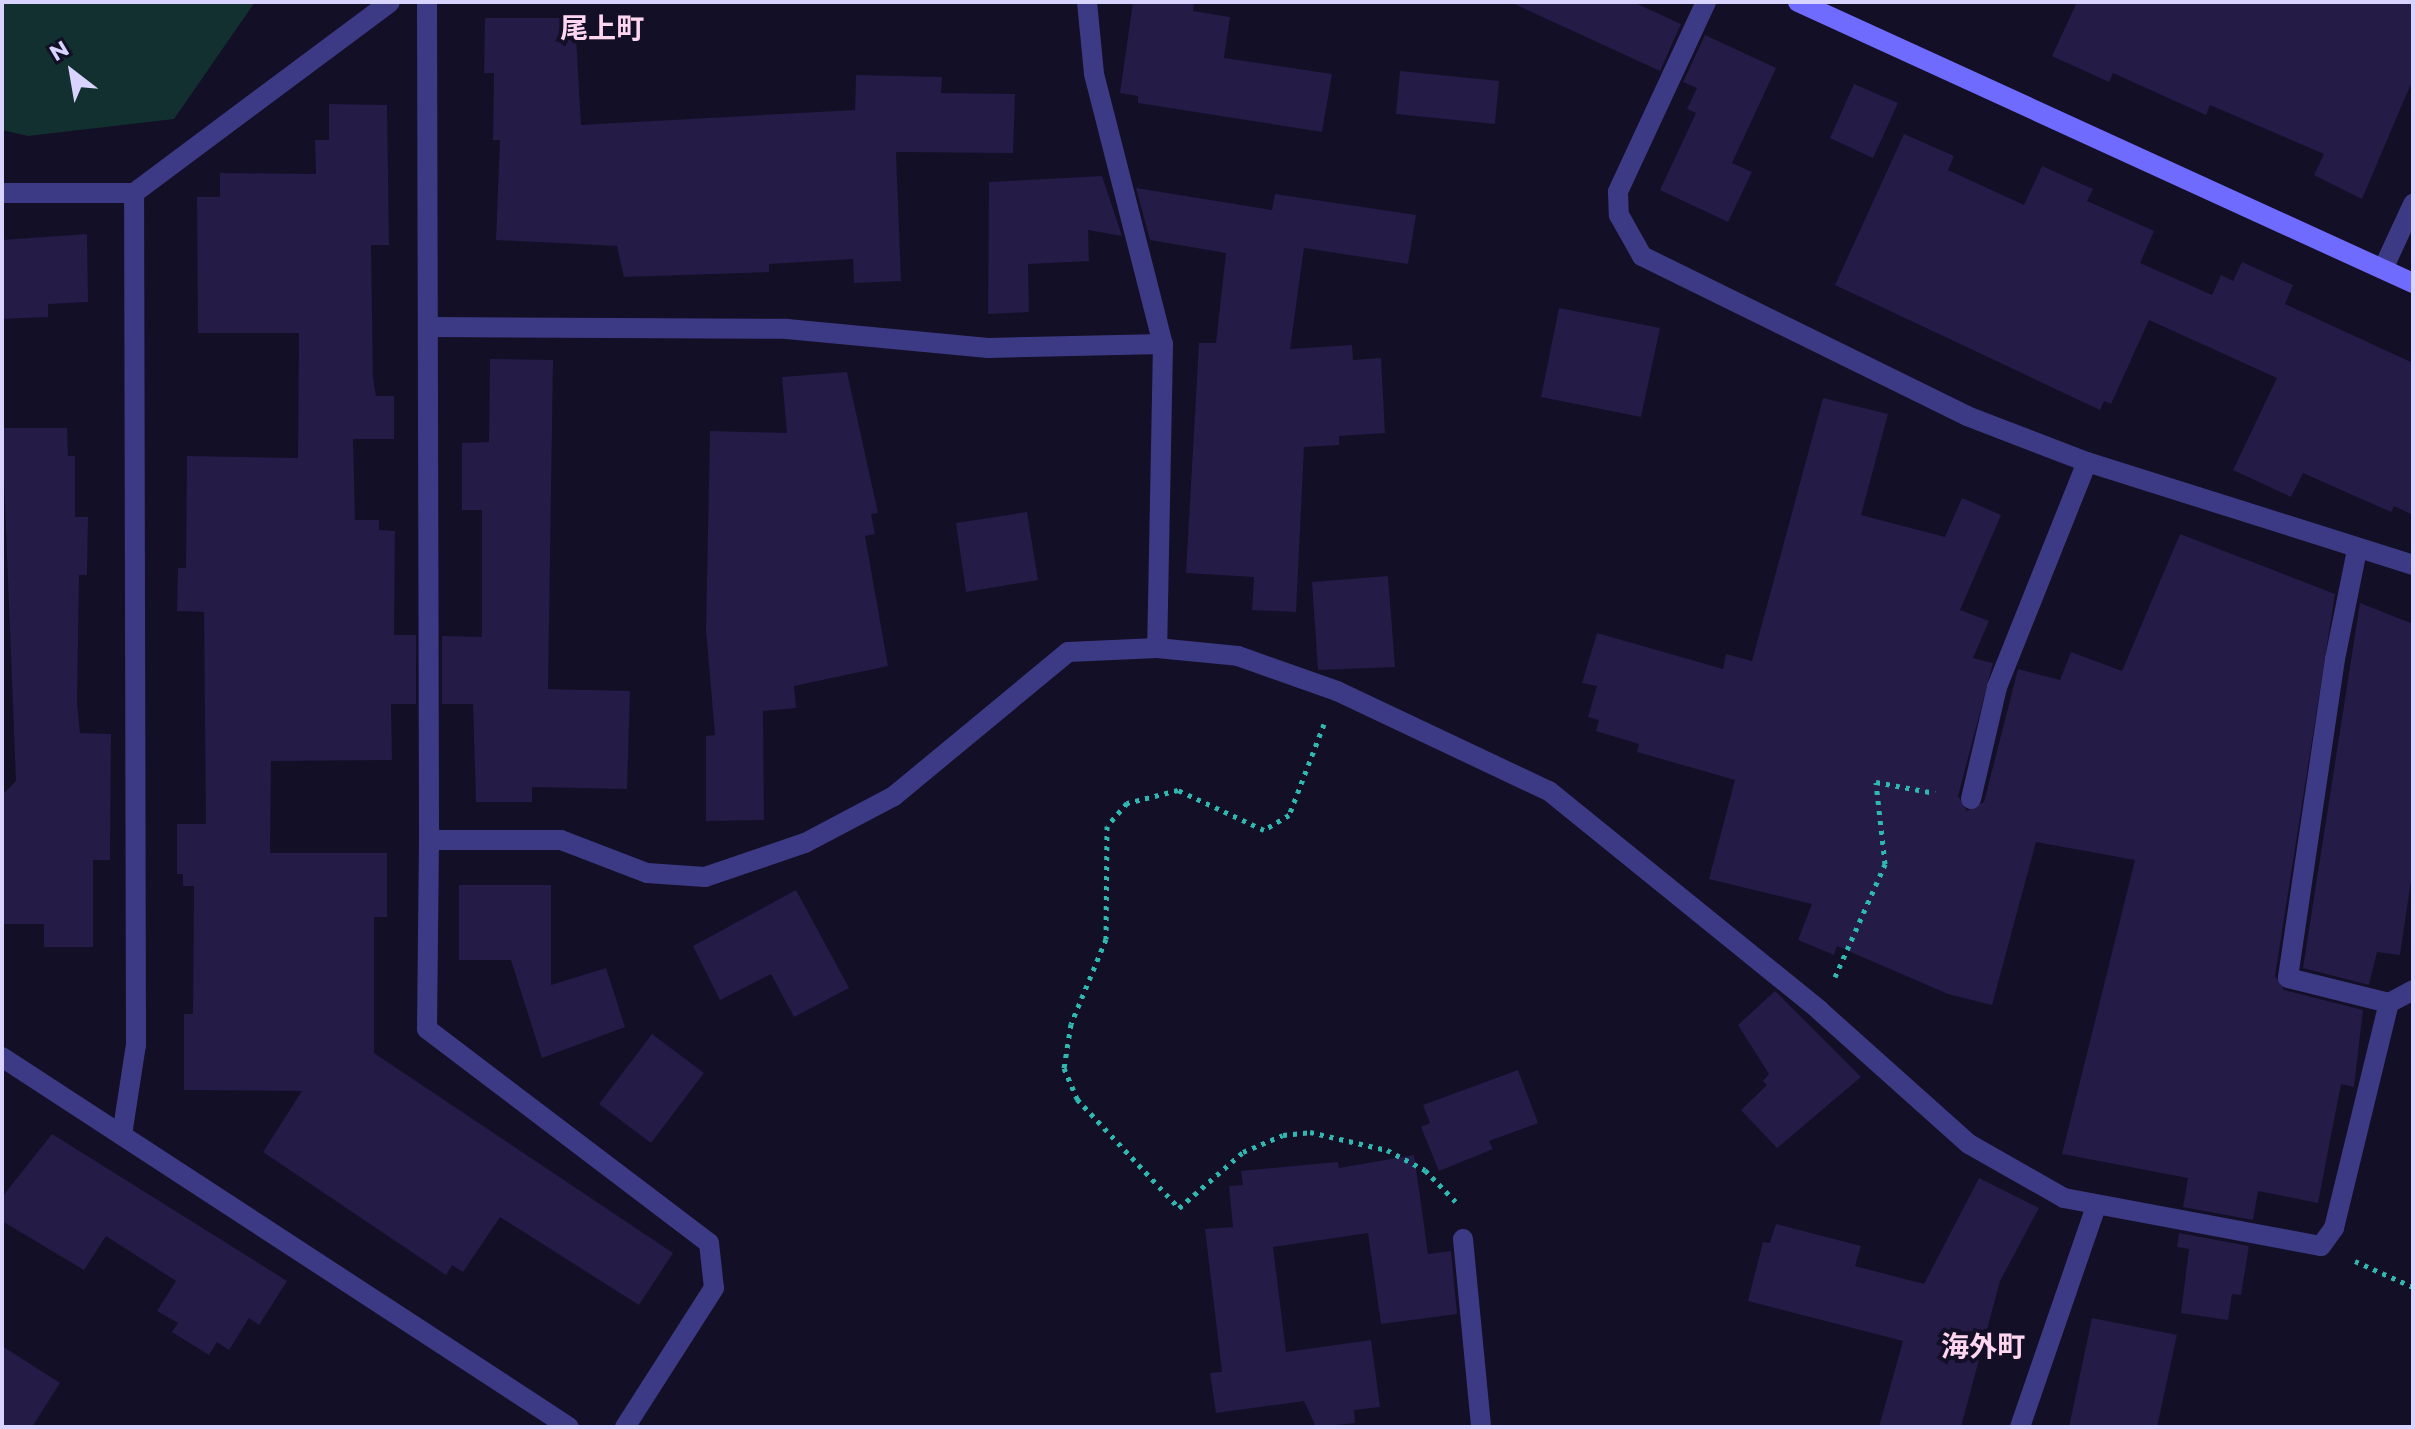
<!DOCTYPE html>
<meta charset="utf-8">
<style>
body{margin:0}
#map{position:relative;width:2415px;height:1429px;overflow:hidden;background:#130f26;font-family:Montserrat,"Noto Sans JP",sans-serif}
div>[style]{position:absolute}
.green>*{inset:0;background:#12302f}
.building>*{inset:0;background:#241b47}
.path>*{height:5px;margin-top:-2.5px;transform-origin:0;background:repeating-linear-gradient(90deg,#2fb8b0 0 4px,transparent 0 10px)}
.lane>*{height:20px;margin:-10px;padding:0 10px;transform-origin:10px;border-radius:10px;background:#3d3a85}
.street>*{height:20px;margin:-10px;padding:0 10px;transform-origin:10px;border-radius:10px;background:#3d3a85}
.secondary>*{height:20px;margin:-10px;padding:0 10px;transform-origin:10px;border-radius:10px;background:#6f6bff}
span{translate:-50% -50%;white-space:nowrap;text-align:center;line-height:1.15;-webkit-text-stroke:8px #130f26;paint-order:stroke}
.neighbourhood-label{font-size:28px;color:#ffd6f0;font-weight:700}
.frame{position:absolute;inset:0;border:4px solid #d9d4ff;pointer-events:none}
.north{position:absolute;left:32px;top:32px;width:80px;height:80px;-webkit-text-stroke:6px #130f26;paint-order:stroke;rotate:329deg;font-size:22px;font-weight:700;line-height:32px;text-align:center;color:#d9d4ff}
.north::after{content:'';display:block;margin:auto;width:28px;height:36px;background:#d9d4ff;clip-path:polygon(50% 0,100% 100%,50% 72%,0 100%)}
</style>
<div id="map">
<div class="green">
<i style="clip-path:polygon(2px 2px,255px 2px,174px 119px,28px 136px,2px 130px)"></i>
</div>
<div class="building">
<i style="clip-path:polygon(1133px 2px,1194px 2px,1193px 11px,1230px 17px,1224px 58px,1332px 74px,1322px 132px,1138px 103px,1138px 96px,1120px 93px)"></i>
<i style="clip-path:polygon(1510px 2px,1633px 2px,1681px 24px,1660px 71px)"></i>
<i style="clip-path:polygon(2077px 2px,2413px 2px,2413px 79px,2362px 199px,2314px 175px,2324px 154px,2210px 105px,2206px 115px,2113px 73px,2109px 82px,2052px 56px)"></i>
<i style="clip-path:polygon(485px 18px,575px 18px,581px 125px,855px 110px,856px 75px,942px 77px,941px 93px,1015px 94px,1013px 153px,896px 152px,901px 281px,854px 283px,853px 259px,769px 264px,769px 272px,624px 277px,617px 246px,496px 240px,500px 140px,493px 140px,494px 73px,484px 73px)"></i>
<i style="clip-path:polygon(1705px 35px,1776px 68px,1732px 163px,1752px 172px,1728px 222px,1660px 190px,1696px 113px,1687px 109px,1697px 88px,1683px 82px)"></i>
<i style="clip-path:polygon(1400px 71px,1499px 81px,1495px 124px,1396px 114px)"></i>
<i style="clip-path:polygon(1854px 84px,1898px 103px,1873px 158px,1830px 138px)"></i>
<i style="clip-path:polygon(329px 104px,387px 105px,389px 245px,371px 245px,373px 378px,376px 396px,394px 396px,394px 439px,353px 439px,355px 520px,379px 520px,379px 530px,395px 531px,394px 635px,416px 635px,416px 704px,391px 704px,392px 760px,271px 761px,270px 853px,387px 853px,387px 917px,374px 917px,374px 1053px,673px 1253px,639px 1305px,500px 1217px,463px 1272px,452px 1265px,446px 1275px,263px 1152px,302px 1091px,184px 1090px,184px 1014px,193px 1014px,194px 886px,183px 886px,183px 874px,177px 874px,177px 824px,206px 824px,204px 612px,177px 611px,178px 568px,186px 568px,187px 456px,298px 458px,299px 333px,198px 333px,197px 197px,220px 197px,220px 173px,316px 174px,315px 140px,329px 140px)"></i>
<i style="clip-path:polygon(1904px 134px,1954px 156px,1948px 170px,2024px 205px,2042px 166px,2093px 189px,2087px 201px,2154px 231px,2140px 263px,2212px 295px,2221px 275px,2233px 281px,2242px 262px,2293px 285px,2285px 304px,2413px 363px,2413px 515px,2394px 506px,2391px 512px,2303px 473px,2291px 497px,2233px 470px,2277px 378px,2149px 320px,2111px 404px,2104px 401px,2100px 410px,1835px 285px)"></i>
<i style="clip-path:polygon(1102px 176px,1122px 236px,1088px 230px,1089px 261px,1028px 264px,1029px 312px,988px 314px,989px 182px)"></i>
<i style="clip-path:polygon(1136px 188px,1272px 210px,1275px 194px,1416px 215px,1408px 264px,1304px 248px,1290px 349px,1352px 345px,1353px 360px,1381px 358px,1385px 433px,1339px 436px,1339px 445px,1304px 447px,1296px 612px,1252px 610px,1254px 577px,1186px 573px,1199px 343px,1216px 343px,1226px 253px,1150px 240px)"></i>
<i style="clip-path:polygon(87px 234px,88px 302px,48px 304px,48px 317px,2px 319px,2px 240px)"></i>
<i style="clip-path:polygon(1559px 308px,1660px 328px,1641px 417px,1541px 397px)"></i>
<i style="clip-path:polygon(490px 359px,553px 360px,548px 689px,630px 691px,627px 789px,532px 787px,532px 802px,476px 802px,473px 704px,442px 704px,442px 636px,482px 637px,482px 510px,462px 510px,462px 443px,489px 442px)"></i>
<i style="clip-path:polygon(847px 372px,878px 513px,871px 514px,875px 534px,865px 536px,888px 666px,794px 686px,796px 708px,763px 711px,764px 820px,706px 821px,706px 736px,715px 735px,706px 630px,710px 431px,787px 433px,782px 377px)"></i>
<i style="clip-path:polygon(1823px 398px,1888px 414px,1861px 515px,1945px 537px,1962px 498px,2001px 515px,1960px 610px,1989px 621px,1973px 658px,1993px 663px,1958px 796px,1967px 811px,1984px 802px,2018px 669px,2060px 680px,2071px 652px,2122px 671px,2180px 534px,2335px 594px,2275px 976px,2284px 990px,2363px 1010px,2354px 1087px,2341px 1084px,2318px 1203px,2258px 1191px,2253px 1220px,2183px 1207px,2188px 1178px,2062px 1154px,2135px 860px,2036px 842px,1992px 1005px,1948px 994px,1837px 946px,1834px 955px,1798px 940px,1812px 904px,1709px 879px,1735px 780px,1637px 752px,1639px 744px,1596px 731px,1599px 720px,1588px 717px,1597px 686px,1582px 683px,1597px 633px,1723px 669px,1726px 654px,1752px 661px)"></i>
<i style="clip-path:polygon(2px 428px,67px 428px,68px 456px,75px 456px,75px 517px,88px 517px,87px 575px,79px 575px,77px 703px,80px 733px,111px 734px,110px 860px,93px 860px,93px 947px,44px 947px,44px 924px,2px 924px,2px 795px,16px 781px)"></i>
<i style="clip-path:polygon(1027px 512px,1038px 580px,966px 592px,956px 523px)"></i>
<i style="clip-path:polygon(1388px 576px,1395px 667px,1318px 670px,1312px 582px)"></i>
<i style="clip-path:polygon(2360px 603px,2413px 624px,2413px 867px,2400px 955px,2377px 952px,2369px 985px,2303px 968px)"></i>
<i style="clip-path:polygon(459px 885px,551px 885px,551px 985px,606px 968px,625px 1027px,542px 1058px,511px 960px,459px 960px)"></i>
<i style="clip-path:polygon(796px 890px,849px 988px,794px 1017px,771px 974px,720px 1000px,693px 946px)"></i>
<i style="clip-path:polygon(1775px 991px,1861px 1077px,1777px 1148px,1741px 1110px,1767px 1085px,1763px 1081px,1769px 1074px,1738px 1025px)"></i>
<i style="clip-path:polygon(652px 1034px,704px 1073px,651px 1143px,599px 1104px)"></i>
<i style="clip-path:polygon(1518px 1070px,1538px 1123px,1489px 1141px,1493px 1149px,1439px 1171px,1421px 1127px,1430px 1123px,1423px 1105px)"></i>
<i style="clip-path:polygon(52px 1134px,287px 1281px,259px 1325px,249px 1318px,229px 1350px,217px 1342px,209px 1355px,172px 1332px,178px 1323px,157px 1311px,176px 1281px,106px 1236px,84px 1270px,2px 1221px,2px 1197px)"></i>
<i style="clip-path:polygon(1414px 1155px,1428px 1254px,1451px 1251px,1457px 1314px,1381px 1324px,1368px 1233px,1273px 1247px,1286px 1352px,1371px 1340px,1380px 1407px,1354px 1410px,1355px 1423px,1316px 1427px,1304px 1401px,1216px 1413px,1210px 1373px,1222px 1372px,1205px 1229px,1233px 1227px,1229px 1186px,1243px 1185px,1241px 1171px,1338px 1162px,1339px 1168px)"></i>
<i style="clip-path:polygon(1979px 1178px,2039px 1208px,2000px 1281px,1961px 1427px,1879px 1427px,1903px 1341px,1748px 1301px,1763px 1242px,1770px 1243px,1776px 1224px,1861px 1246px,1855px 1266px,1924px 1284px)"></i>
<i style="clip-path:polygon(2179px 1233px,2249px 1246px,2241px 1295px,2232px 1294px,2228px 1320px,2181px 1313px,2189px 1249px,2177px 1247px)"></i>
<i style="clip-path:polygon(2092px 1318px,2177px 1335px,2157px 1427px,2069px 1427px)"></i>
<i style="clip-path:polygon(2px 1346px,60px 1383px,32px 1427px,2px 1427px)"></i>
</div>
<div class="path">
<i style="left:1324px;top:724px;width:97px;rotate:111deg"></i>
<i style="left:1289px;top:815px;width:29px;rotate:149deg"></i>
<i style="left:1264px;top:830px;width:95px;rotate:-155.1deg"></i>
<i style="left:1178px;top:790px;width:53px;rotate:165.7deg"></i>
<i style="left:1127px;top:803px;width:30px;rotate:131deg"></i>
<i style="left:1107px;top:826px;width:113px;rotate:90.5deg"></i>
<i style="left:1106px;top:939px;width:92px;rotate:112.4deg"></i>
<i style="left:1071px;top:1024px;width:45px;rotate:99deg"></i>
<i style="left:1064px;top:1068px;width:34px;rotate:67deg"></i>
<i style="left:1077px;top:1099px;width:149px;rotate:46.9deg"></i>
<i style="left:1179px;top:1208px;width:85px;rotate:-41.2deg"></i>
<i style="left:1243px;top:1152px;width:43px;rotate:-23deg"></i>
<i style="left:1283px;top:1135px;width:27px;rotate:-6deg"></i>
<i style="left:1310px;top:1132px;width:79px;rotate:13.2deg"></i>
<i style="left:1387px;top:1150px;width:43px;rotate:27.8deg"></i>
<i style="left:1425px;top:1170px;width:46px;rotate:45.9deg"></i>
<i style="left:1835px;top:977px;width:124px;rotate:-66.1deg"></i>
<i style="left:1885px;top:864px;width:82px;rotate:-96.3deg"></i>
<i style="left:1876px;top:782px;width:60px;rotate:10.6deg"></i>
<i style="left:2355px;top:1261px;width:64px;rotate:24.1deg"></i>
</div>
<div class="lane">
<i style="left:1087px;top:2px;width:72px;rotate:84.4deg"></i>
<i style="left:1094px;top:74px;width:279px;rotate:75.7deg"></i>
<i style="left:1163px;top:344px;width:304px;rotate:91.1deg"></i>
<i style="left:2357px;top:550px;width:111px;rotate:101.4deg"></i>
<i style="left:2335px;top:659px;width:322px;rotate:98.4deg"></i>
<i style="left:2288px;top:978px;width:104px;rotate:13.9deg"></i>
</div>
<div class="street">
<i style="left:427px;top:2px;width:838px;rotate:89.86deg"></i>
<i style="left:429px;top:840px;width:132px"></i>
<i style="left:561px;top:840px;width:92px;rotate:21deg"></i>
<i style="left:647px;top:873px;width:58px;rotate:3.9deg"></i>
<i style="left:705px;top:877px;width:106px;rotate:-18.8deg"></i>
<i style="left:805px;top:843px;width:101px;rotate:-27.8deg"></i>
<i style="left:894px;top:796px;width:226px;rotate:-39.6deg"></i>
<i style="left:1068px;top:652px;width:89px;rotate:-2.6deg"></i>
<i style="left:1157px;top:648px;width:81px;rotate:5.6deg"></i>
<i style="left:1238px;top:656px;width:105px;rotate:19.5deg"></i>
<i style="left:1337px;top:691px;width:234px;rotate:25.3deg"></i>
<i style="left:1549px;top:791px;width:348px;rotate:39deg"></i>
<i style="left:1819px;top:1010px;width:201px;rotate:41.8deg"></i>
<i style="left:1969px;top:1144px;width:109px;rotate:29.6deg"></i>
<i style="left:2064px;top:1198px;width:261px;rotate:10.6deg"></i>
<i style="left:2321px;top:1246px;width:22px;rotate:-54deg"></i>
<i style="left:2334px;top:1228px;width:232px;rotate:-76.3deg"></i>
<i style="left:2389px;top:1003px;width:27px;rotate:-28deg"></i>
<i style="left:1706px;top:2px;width:209px;rotate:114.9deg"></i>
<i style="left:1618px;top:192px;width:23px;rotate:88deg"></i>
<i style="left:1619px;top:215px;width:47px;rotate:60.7deg"></i>
<i style="left:1642px;top:256px;width:362px;rotate:26.2deg"></i>
<i style="left:1967px;top:416px;width:129px;rotate:21deg"></i>
<i style="left:2087px;top:462px;width:342px;rotate:17.5deg"></i>
<i style="left:2px;top:193px;width:132px"></i>
<i style="left:134px;top:193px;width:319px;rotate:-36.7deg"></i>
<i style="left:2383px;top:269px;width:72px;rotate:-65.2deg"></i>
<i style="left:431px;top:327px;width:356px;rotate:0.3deg"></i>
<i style="left:787px;top:329px;width:202px;rotate:5.4deg"></i>
<i style="left:988px;top:348px;width:175px;rotate:-1.3deg"></i>
<i style="left:1971px;top:799px;width:115px;rotate:-76.9deg"></i>
<i style="left:1997px;top:687px;width:242px;rotate:-68.2deg"></i>
<i style="left:429px;top:840px;width:189px;rotate:90.6deg"></i>
<i style="left:427px;top:1029px;width:354px;rotate:37.2deg"></i>
<i style="left:709px;top:1243px;width:45px;rotate:83.7deg"></i>
<i style="left:714px;top:1288px;width:165px;rotate:122.6deg"></i>
<i style="left:2px;top:1057px;width:677px;rotate:33.13deg"></i>
<i style="left:122px;top:1135px;width:91px;rotate:-81.2deg"></i>
<i style="left:136px;top:1045px;width:852px;rotate:-90.13deg"></i>
<i style="left:1463px;top:1239px;width:189px;rotate:84.5deg"></i>
<i style="left:2020px;top:1427px;width:234px;rotate:-71deg"></i>
</div>
<div class="secondary">
<i style="left:1798px;top:2px;width:676px;rotate:24.56deg"></i>
</div>
<div class="neighbourhood-label">
<span style="left:602px;top:28px">尾上町</span>
<span style="left:1983px;top:1346px">海外町</span>
</div>
<div class="frame"></div>
<div class="north">N</div>
</div>
